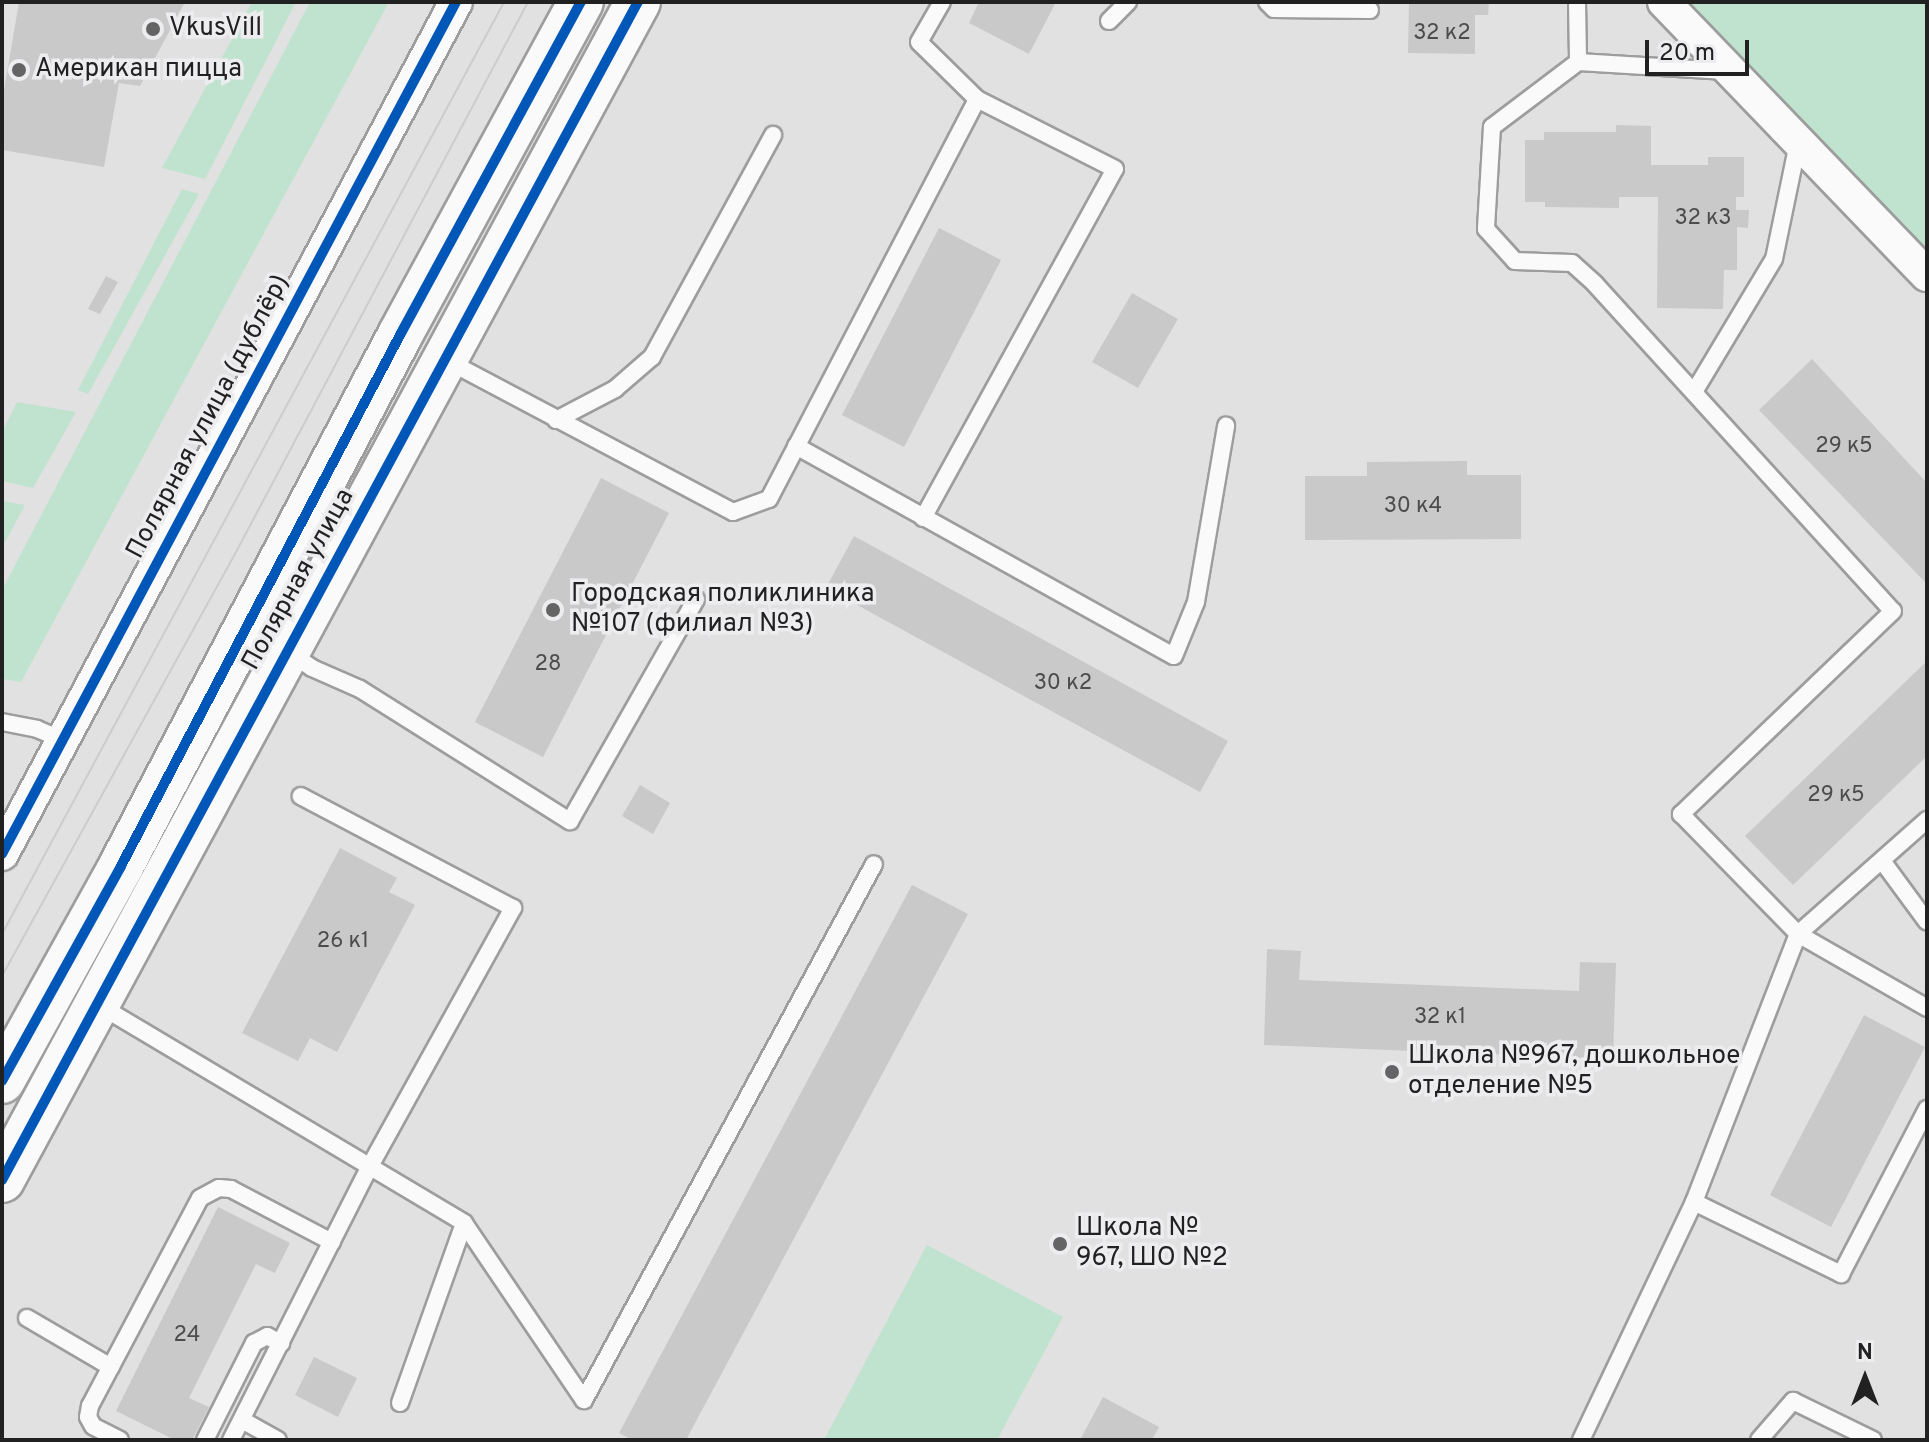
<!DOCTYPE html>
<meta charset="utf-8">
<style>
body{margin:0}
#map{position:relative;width:1929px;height:1442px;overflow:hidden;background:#e1e1e1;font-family:Overpass,sans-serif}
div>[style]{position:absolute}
.green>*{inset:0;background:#bfe3ce}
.building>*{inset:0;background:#c9c9c9}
.roads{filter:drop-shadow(2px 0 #9d9d9d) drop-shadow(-2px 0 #9d9d9d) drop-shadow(0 2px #9d9d9d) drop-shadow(0 -2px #9d9d9d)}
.lane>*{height:16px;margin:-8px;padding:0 8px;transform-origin:8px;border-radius:8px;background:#fafafa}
.street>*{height:32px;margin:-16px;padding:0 16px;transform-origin:16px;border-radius:16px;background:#fafafa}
.secondary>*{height:44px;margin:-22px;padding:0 22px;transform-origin:22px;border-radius:22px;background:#fafafa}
.tram>*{height:2px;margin:-1px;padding:0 1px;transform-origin:1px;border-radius:1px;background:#cccccd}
.cycleway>*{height:10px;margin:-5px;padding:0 5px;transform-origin:5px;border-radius:5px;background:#0057b8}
.dots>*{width:22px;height:22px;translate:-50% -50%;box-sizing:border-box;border:4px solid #ededf0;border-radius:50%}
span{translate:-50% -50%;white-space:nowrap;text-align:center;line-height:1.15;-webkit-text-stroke:7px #ededf0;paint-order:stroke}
.number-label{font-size:22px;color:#4c4c4c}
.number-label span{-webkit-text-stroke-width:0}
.poi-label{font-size:26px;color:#212122}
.left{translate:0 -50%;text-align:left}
.street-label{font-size:26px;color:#212122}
.frame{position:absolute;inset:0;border:4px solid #212122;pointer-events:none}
.north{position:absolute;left:1825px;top:1338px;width:80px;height:80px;-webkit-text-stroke:6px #ededf0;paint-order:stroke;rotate:0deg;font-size:22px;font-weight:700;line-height:32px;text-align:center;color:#212122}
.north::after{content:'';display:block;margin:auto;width:28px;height:36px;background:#212122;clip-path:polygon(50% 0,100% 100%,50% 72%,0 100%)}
.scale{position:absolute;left:1645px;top:40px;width:104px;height:36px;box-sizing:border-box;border:4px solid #212122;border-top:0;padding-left:10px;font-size:24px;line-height:28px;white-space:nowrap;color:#212122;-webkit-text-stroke:6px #ededf0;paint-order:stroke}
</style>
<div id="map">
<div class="green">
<i style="clip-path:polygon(252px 2px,296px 2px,205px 179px,162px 168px)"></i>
<i style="clip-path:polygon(310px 2px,389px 2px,21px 682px,2px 679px,2px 590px)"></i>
<i style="clip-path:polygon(1675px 2px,1927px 2px,1927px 259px)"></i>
<i style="clip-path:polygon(182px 189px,199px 194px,88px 394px,78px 390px)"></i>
<i style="clip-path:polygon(17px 402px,76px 412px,33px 488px,2px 481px,2px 432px)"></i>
<i style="clip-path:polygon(2px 501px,25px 505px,2px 548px)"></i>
<i style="clip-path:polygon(927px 1245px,1063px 1317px,997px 1440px,824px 1440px)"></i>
</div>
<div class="building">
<i style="clip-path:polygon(19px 2px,185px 2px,140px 86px,119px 83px,104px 167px,2px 150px,2px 102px)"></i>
<i style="clip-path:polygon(979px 2px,1056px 2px,1029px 54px,969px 23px)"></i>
<i style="clip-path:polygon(1409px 2px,1489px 2px,1488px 15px,1475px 15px,1475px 54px,1408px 53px)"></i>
<i style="clip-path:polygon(1616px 125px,1651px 126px,1651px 165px,1708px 165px,1708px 157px,1744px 157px,1744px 197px,1736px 197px,1736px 210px,1749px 210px,1748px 228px,1737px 227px,1737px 270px,1724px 270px,1723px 309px,1657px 308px,1658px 197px,1619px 197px,1619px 208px,1545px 207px,1545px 202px,1525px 202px,1525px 140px,1544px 140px,1544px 132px,1616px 132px)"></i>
<i style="clip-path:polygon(939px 228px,1001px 260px,904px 447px,842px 415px)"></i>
<i style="clip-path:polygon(106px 276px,118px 282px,100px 314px,88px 309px)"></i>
<i style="clip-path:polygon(1132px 293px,1178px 319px,1138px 388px,1092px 362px)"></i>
<i style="clip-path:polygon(1812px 359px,1927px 483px,1927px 584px,1759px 410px)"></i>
<i style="clip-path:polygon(1467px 461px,1467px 475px,1521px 475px,1521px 539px,1305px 540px,1305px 476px,1367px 476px,1367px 462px)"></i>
<i style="clip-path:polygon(601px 478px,669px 513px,543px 757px,475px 722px)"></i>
<i style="clip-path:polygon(854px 536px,1228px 741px,1200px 792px,826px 588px)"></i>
<i style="clip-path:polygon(1927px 661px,1927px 756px,1793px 885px,1745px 836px)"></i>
<i style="clip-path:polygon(640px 785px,670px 803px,653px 834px,622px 816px)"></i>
<i style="clip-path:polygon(340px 848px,397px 878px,389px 892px,415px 905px,337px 1052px,310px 1038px,298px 1061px,242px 1033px)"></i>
<i style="clip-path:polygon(912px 885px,968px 914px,686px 1440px,632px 1440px,619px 1433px)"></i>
<i style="clip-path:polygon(1267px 949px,1301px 951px,1299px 980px,1579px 991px,1580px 962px,1616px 963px,1613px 1059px,1264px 1045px)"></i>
<i style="clip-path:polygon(1864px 1015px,1925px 1047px,1831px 1227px,1770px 1195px)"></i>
<i style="clip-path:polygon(218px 1207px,290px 1243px,275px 1273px,256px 1264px,189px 1398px,209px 1407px,192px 1440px,175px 1440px,116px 1411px)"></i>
<i style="clip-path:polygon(314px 1357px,357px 1378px,338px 1417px,295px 1395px)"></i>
<i style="clip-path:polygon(1103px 1397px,1159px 1427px,1152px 1440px,1080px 1440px)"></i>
</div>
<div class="roads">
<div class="lane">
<i style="left:1267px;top:2px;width:10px;rotate:45deg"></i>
<i style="left:1274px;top:9px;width:96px;rotate:0.6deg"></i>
<i style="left:1577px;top:2px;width:60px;rotate:89deg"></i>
<i style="left:1109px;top:21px;width:27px;rotate:-45deg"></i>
<i style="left:1726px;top:71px;width:148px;rotate:-176.5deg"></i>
<i style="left:1578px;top:62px;width:108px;rotate:142.9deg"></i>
<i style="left:1492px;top:127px;width:102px;rotate:93.4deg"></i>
<i style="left:1486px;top:229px;width:43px;rotate:47.8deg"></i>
<i style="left:1515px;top:261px;width:57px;rotate:2deg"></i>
<i style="left:1572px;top:263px;width:31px;rotate:42deg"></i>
<i style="left:1595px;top:284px;width:442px;rotate:47.7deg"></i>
<i style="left:1893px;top:611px;width:294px;rotate:136.2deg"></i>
<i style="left:1681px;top:814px;width:168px;rotate:45.7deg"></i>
<i style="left:1798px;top:934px;width:149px;rotate:29.8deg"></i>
<i style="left:446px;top:360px;width:325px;rotate:27.9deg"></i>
<i style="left:733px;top:512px;width:38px;rotate:-20deg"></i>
<i style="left:769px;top:499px;width:451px;rotate:-62.5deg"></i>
<i style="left:977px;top:99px;width:81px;rotate:-135.5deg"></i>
<i style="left:919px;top:42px;width:46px;rotate:-60.1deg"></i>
<i style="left:1694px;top:392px;width:155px;rotate:-59deg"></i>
<i style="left:1774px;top:259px;width:118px;rotate:-78.3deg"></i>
<i style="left:556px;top:420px;width:67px;rotate:-27.7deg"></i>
<i style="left:615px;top:389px;width:49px;rotate:-40.9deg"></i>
<i style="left:652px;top:357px;width:253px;rotate:-61.4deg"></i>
<i style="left:796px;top:446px;width:432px;rotate:29.1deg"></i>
<i style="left:1174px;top:656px;width:58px;rotate:-67.8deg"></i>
<i style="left:1196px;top:602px;width:179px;rotate:-80.3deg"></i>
<i style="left:923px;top:518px;width:398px;rotate:-61.2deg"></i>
<i style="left:1115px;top:169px;width:155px;rotate:-153.1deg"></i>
<i style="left:290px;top:653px;width:27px;rotate:34deg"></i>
<i style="left:312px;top:668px;width:52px;rotate:23.6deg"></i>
<i style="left:360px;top:689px;width:248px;rotate:32.2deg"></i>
<i style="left:570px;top:821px;width:255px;rotate:-60.4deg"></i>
<i style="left:2px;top:722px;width:36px;rotate:11deg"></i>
<i style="left:37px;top:729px;width:26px;rotate:23deg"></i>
<i style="left:1883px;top:862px;width:74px;rotate:53.7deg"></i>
<i style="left:97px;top:1004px;width:427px;rotate:30.8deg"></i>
<i style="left:464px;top:1223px;width:214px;rotate:55.9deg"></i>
<i style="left:584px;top:1400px;width:609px;rotate:-61.58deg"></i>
<i style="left:1694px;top:1202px;width:164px;rotate:26.1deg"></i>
<i style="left:1841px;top:1274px;width:186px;rotate:-62.5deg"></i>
<i style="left:27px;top:1318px;width:97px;rotate:30.3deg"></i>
<i style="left:400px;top:1403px;width:191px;rotate:-70.4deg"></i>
<i style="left:242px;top:1420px;width:41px;rotate:29.1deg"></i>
<i style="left:120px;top:1440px;width:30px;rotate:-153deg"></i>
<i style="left:93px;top:1426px;width:10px;rotate:-119deg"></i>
<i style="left:88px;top:1417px;width:11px;rotate:-80deg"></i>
<i style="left:90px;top:1406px;width:235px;rotate:-62.1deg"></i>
<i style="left:200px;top:1198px;width:21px;rotate:-28deg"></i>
<i style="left:219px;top:1188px;width:12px;rotate:5deg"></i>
<i style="left:231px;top:1189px;width:114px;rotate:27.7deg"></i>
<i style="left:205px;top:1440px;width:109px;rotate:-63.2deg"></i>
<i style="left:254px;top:1343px;width:15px;rotate:-28deg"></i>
<i style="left:267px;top:1336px;width:16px;rotate:27deg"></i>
<i style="left:231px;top:1440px;width:307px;rotate:-63.1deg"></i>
<i style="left:370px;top:1166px;width:295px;rotate:-61deg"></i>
<i style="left:513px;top:908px;width:240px;rotate:-152.2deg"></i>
<i style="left:1581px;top:1440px;width:263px;rotate:-64.6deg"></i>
<i style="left:1694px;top:1202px;width:287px;rotate:-68.8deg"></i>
<i style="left:1798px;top:934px;width:172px;rotate:-41.5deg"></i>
<i style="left:1759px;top:1440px;width:52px;rotate:-48.9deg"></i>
<i style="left:1793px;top:1401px;width:89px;rotate:26deg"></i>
</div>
<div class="street">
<i style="left:1664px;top:2px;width:379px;rotate:46.1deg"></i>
<i style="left:2px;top:854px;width:965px;rotate:-61.95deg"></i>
</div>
<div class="secondary">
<i style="left:2px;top:1081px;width:246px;rotate:-61deg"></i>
<i style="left:121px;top:866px;width:600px;rotate:-62.28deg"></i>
<i style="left:400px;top:335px;width:379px;rotate:-61.5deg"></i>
<i style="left:2px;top:1180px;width:1339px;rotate:-61.64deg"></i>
</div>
</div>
<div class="tram">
<i style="left:2px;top:934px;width:1059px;rotate:-61.69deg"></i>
<i style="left:2px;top:976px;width:484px;rotate:-61.1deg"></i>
<i style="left:236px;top:552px;width:623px;rotate:-62.04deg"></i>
</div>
<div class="cycleway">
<i style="left:2px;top:854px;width:965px;rotate:-61.95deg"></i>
<i style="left:2px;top:1081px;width:246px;rotate:-61deg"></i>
<i style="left:121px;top:866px;width:600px;rotate:-62.28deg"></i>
<i style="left:400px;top:335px;width:379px;rotate:-61.5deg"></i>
<i style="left:2px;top:1180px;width:1339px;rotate:-61.64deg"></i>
</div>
<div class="dots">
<i style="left:153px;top:29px;background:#646465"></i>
<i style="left:19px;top:70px;background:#646465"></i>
<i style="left:553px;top:610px;background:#646465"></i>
<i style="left:1392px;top:1072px;background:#646465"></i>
<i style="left:1060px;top:1244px;background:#646465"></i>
</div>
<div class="number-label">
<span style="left:1442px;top:34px">32 к2</span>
<span style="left:1703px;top:219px">32 к3</span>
<span style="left:1844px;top:447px">29 к5</span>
<span style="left:1413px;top:507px">30 к4</span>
<span style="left:548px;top:665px">28</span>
<span style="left:1063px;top:684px">30 к2</span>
<span style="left:1836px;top:796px">29 к5</span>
<span style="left:343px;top:942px">26 к1</span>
<span style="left:1440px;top:1018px">32 к1</span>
<span style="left:187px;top:1336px">24</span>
</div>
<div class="poi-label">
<span class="left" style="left:169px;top:29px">VkusVill</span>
<span class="left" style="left:35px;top:70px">Американ пицца</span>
<span class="left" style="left:571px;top:610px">Городская поликлиника<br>№107 (филиал №3)</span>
<span class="left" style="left:1408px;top:1072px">Школа №967, дошкольное<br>отделение №5</span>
<span class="left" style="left:1076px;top:1244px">Школа №<br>967, ШО №2</span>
</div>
<div class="street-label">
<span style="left:209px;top:417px;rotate:-62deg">Полярная улица (дублёр)</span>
<span style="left:299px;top:580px;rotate:-61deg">Полярная улица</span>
</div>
<div class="frame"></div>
<div class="north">N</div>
<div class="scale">20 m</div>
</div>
